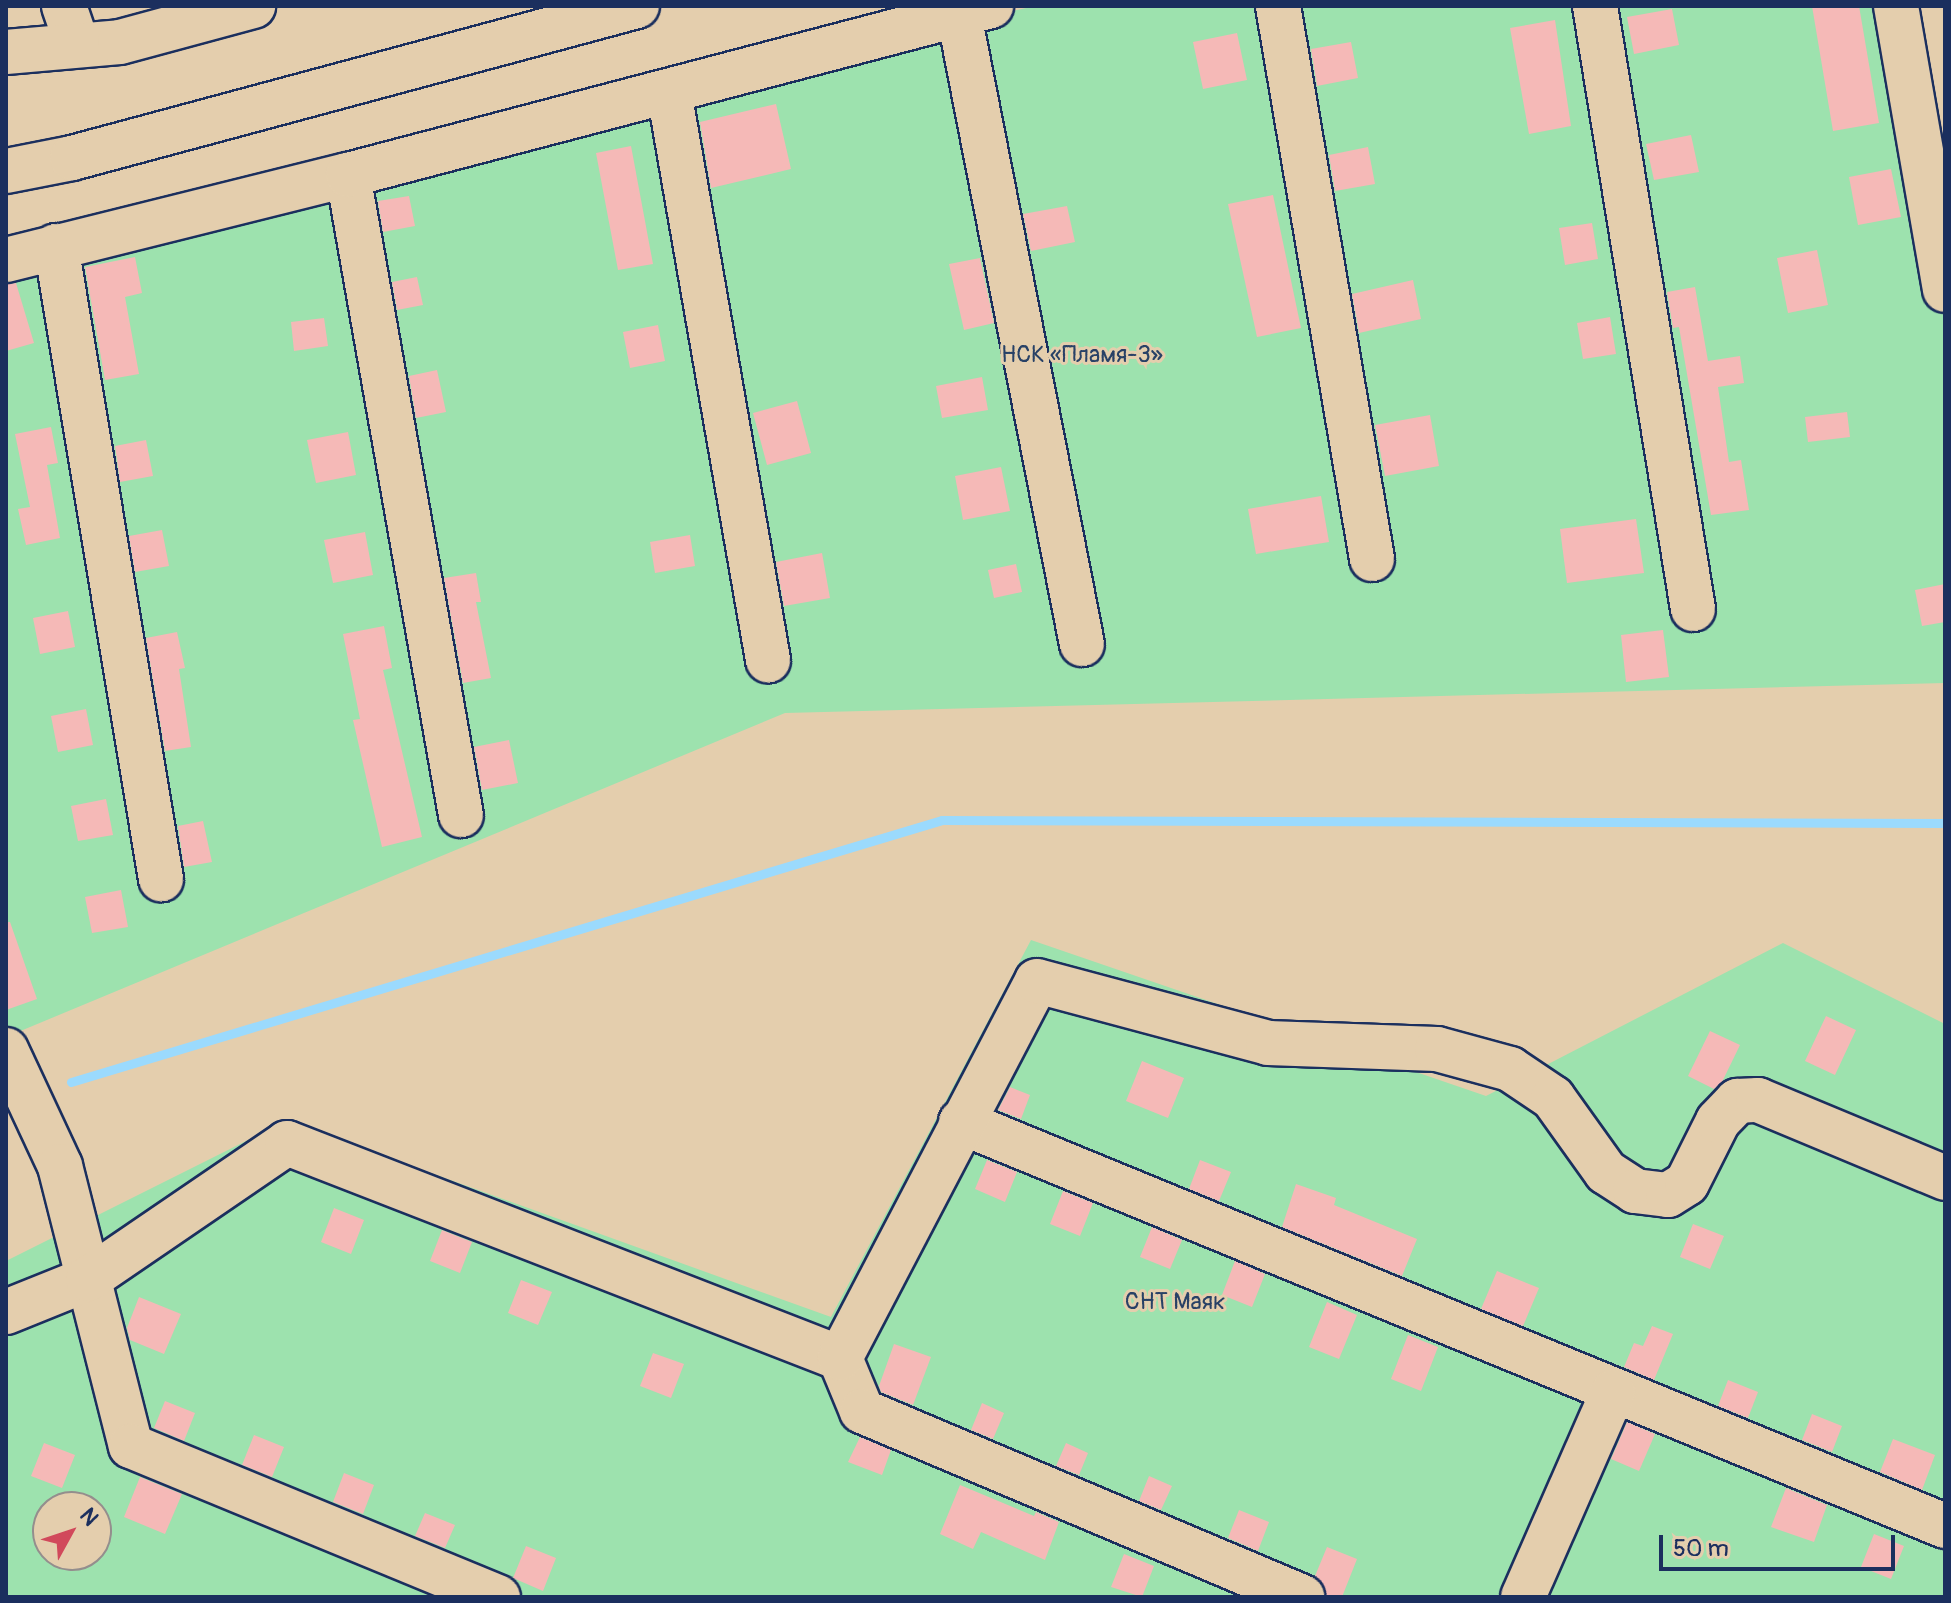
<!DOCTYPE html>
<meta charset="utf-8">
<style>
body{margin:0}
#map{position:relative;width:1951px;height:1603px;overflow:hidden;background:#e4cead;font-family:Pangolin,sans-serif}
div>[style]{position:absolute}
.green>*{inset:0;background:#9de2ae}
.stream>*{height:9px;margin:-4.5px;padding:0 4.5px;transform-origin:4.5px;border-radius:4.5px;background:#9bdafd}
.building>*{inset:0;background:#f5b9b7}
.roads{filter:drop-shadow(2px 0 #1b2f5e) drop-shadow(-2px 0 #1b2f5e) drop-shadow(0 2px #1b2f5e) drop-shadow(0 -2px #1b2f5e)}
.minor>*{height:44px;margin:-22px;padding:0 22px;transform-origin:22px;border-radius:22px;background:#e4cead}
span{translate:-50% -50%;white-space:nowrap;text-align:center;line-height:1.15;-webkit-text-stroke:6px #e4cead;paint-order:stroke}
.park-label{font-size:24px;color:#284166}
.frame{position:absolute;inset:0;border:8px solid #1b2f5e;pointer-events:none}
.north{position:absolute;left:32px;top:1491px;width:80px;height:80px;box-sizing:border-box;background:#e4cead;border:2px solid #948e8d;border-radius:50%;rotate:50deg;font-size:22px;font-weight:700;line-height:32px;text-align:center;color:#1b2f5e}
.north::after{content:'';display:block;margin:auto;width:28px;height:36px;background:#d1495b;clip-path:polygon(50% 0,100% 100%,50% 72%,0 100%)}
.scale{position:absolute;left:1659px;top:1535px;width:236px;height:36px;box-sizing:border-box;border:4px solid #1b2f5e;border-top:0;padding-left:10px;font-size:24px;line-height:28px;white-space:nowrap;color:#1b2f5e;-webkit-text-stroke:6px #e4cead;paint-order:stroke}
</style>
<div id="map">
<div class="green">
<i style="clip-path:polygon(1035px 6px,1897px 6px,1945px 238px,1945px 683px,785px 713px,6px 1037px,6px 237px)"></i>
<i style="clip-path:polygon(evenodd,1031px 940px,1486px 1096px,1783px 943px,1945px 1024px,1945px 1597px,6px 1597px,6px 1261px,286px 1121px,831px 1317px,1031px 940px,48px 1507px,96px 1507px,96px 1555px,48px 1555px,48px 1507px)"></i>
</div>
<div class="stream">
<i style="left:71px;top:1082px;width:910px;rotate:-16.74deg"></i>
<i style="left:942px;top:820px;width:1003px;rotate:0.17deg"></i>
</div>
<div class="building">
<i style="clip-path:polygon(1812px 6px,1859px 6px,1879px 123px,1833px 131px)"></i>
<i style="clip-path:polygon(1672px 9px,1679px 45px,1634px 54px,1627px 17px)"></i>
<i style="clip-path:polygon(1555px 20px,1571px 126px,1529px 134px,1510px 28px)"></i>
<i style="clip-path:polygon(1237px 33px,1247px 80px,1203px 89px,1193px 42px)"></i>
<i style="clip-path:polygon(1351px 42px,1358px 78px,1317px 86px,1311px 49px)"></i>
<i style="clip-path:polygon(776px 104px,791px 169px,711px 188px,700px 122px)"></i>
<i style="clip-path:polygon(1691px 135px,1699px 172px,1654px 180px,1646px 144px)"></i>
<i style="clip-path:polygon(631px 146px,653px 264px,618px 270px,596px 153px)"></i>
<i style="clip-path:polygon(1368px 147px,1375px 184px,1335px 191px,1329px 155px)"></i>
<i style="clip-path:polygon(1891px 169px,1901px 217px,1858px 225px,1849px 177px)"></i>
<i style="clip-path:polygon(1273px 195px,1301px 328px,1257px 337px,1228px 204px)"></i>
<i style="clip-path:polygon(409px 196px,415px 226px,383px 232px,378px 201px)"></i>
<i style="clip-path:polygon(1067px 206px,1075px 242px,1031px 251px,1023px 214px)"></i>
<i style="clip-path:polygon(1592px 223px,1598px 259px,1565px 265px,1559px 228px)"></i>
<i style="clip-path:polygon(1817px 250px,1828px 305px,1788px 313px,1777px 258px)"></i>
<i style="clip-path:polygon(135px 257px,142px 293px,125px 297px,139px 374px,105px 380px,85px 267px)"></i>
<i style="clip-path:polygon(980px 258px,994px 323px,964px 330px,949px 264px)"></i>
<i style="clip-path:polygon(417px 277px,423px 305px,397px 310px,392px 282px)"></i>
<i style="clip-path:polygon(1413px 280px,1421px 319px,1359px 333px,1352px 294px)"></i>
<i style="clip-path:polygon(16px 283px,34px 343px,6px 351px,6px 284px)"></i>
<i style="clip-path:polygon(1695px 287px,1708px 361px,1740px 356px,1744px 383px,1718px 387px,1729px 462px,1741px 460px,1749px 510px,1711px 515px,1679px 327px,1673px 328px,1667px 292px)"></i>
<i style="clip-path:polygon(1610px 317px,1616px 354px,1583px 359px,1577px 323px)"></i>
<i style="clip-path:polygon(324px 318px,328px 346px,294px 351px,291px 322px)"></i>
<i style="clip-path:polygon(658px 325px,665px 361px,630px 368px,623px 332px)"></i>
<i style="clip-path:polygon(437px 370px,446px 412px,416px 418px,409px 376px)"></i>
<i style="clip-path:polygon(982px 377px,988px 410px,942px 418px,936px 386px)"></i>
<i style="clip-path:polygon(797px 401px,811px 453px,767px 465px,753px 413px)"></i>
<i style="clip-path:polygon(1847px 412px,1850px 437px,1808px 442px,1805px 417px)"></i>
<i style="clip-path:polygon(1430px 415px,1439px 466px,1385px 476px,1375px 425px)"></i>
<i style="clip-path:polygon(51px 427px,58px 463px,47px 465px,60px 538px,26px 545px,18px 509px,30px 507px,15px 434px)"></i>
<i style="clip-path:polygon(348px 432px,356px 475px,316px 483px,307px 440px)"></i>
<i style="clip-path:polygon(146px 440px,153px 476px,120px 482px,115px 446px)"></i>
<i style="clip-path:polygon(1001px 467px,1010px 511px,963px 520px,955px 476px)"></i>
<i style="clip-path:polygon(1321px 496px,1329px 542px,1256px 554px,1248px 509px)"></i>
<i style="clip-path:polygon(1636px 519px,1644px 573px,1567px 583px,1560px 529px)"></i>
<i style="clip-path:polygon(162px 530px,169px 566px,135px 572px,129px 536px)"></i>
<i style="clip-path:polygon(365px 532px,373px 575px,333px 583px,324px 540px)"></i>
<i style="clip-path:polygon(690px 535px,695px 566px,655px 573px,650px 542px)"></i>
<i style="clip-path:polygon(822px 553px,830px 598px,784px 606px,776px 562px)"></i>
<i style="clip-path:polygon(1016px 564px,1022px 592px,994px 598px,988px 570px)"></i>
<i style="clip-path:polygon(476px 573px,481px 602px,476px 602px,491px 678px,463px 683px,444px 578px)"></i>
<i style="clip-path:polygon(1945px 584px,1945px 622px,1922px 626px,1915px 590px)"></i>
<i style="clip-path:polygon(68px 611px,75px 647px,40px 654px,33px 618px)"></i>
<i style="clip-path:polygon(384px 626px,392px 668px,383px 670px,422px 837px,382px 847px,353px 720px,360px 719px,343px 634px)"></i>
<i style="clip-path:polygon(1663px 630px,1669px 677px,1626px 682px,1621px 635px)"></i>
<i style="clip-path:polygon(177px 632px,185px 668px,179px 669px,191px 747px,165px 751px,146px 638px)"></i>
<i style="clip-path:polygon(86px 709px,93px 745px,58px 752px,51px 716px)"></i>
<i style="clip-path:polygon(509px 740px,518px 783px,482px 790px,474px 747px)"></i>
<i style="clip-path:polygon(106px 799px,113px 835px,78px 841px,71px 806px)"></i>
<i style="clip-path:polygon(203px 821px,212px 862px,184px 867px,178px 826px)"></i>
<i style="clip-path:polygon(121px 890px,128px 927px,92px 933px,85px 897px)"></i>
<i style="clip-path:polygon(6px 922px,10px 922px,37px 999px,6px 1010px)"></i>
<i style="clip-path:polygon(1826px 1016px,1856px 1030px,1835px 1075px,1805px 1061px)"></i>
<i style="clip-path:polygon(1710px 1031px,1740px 1045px,1722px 1082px,1714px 1089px,1688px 1076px)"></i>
<i style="clip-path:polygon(1142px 1061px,1184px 1078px,1168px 1118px,1126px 1101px)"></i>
<i style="clip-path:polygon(1010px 1087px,1030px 1095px,1021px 1119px,998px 1110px)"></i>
<i style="clip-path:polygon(987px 1160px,1017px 1172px,1005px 1202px,975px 1189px)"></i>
<i style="clip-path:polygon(1200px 1160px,1231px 1172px,1219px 1201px,1189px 1189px)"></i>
<i style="clip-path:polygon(1296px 1184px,1336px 1198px,1334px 1205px,1417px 1239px,1402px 1276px,1282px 1227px)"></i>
<i style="clip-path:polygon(1063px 1191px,1093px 1203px,1080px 1236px,1050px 1224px)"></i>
<i style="clip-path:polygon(334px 1208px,364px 1220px,351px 1254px,321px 1242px)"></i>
<i style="clip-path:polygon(1693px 1224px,1724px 1236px,1710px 1269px,1680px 1257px)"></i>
<i style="clip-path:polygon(1152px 1227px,1182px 1240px,1170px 1269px,1140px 1257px)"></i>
<i style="clip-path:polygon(442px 1230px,472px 1242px,460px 1273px,430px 1261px)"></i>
<i style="clip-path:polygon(1235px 1261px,1265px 1274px,1252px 1307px,1222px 1295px)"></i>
<i style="clip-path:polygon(1497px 1271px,1539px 1288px,1523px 1326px,1481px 1309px)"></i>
<i style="clip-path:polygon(521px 1280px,552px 1292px,538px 1325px,508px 1313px)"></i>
<i style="clip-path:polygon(139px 1297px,181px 1314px,164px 1354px,130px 1340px,127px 1328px)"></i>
<i style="clip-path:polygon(1327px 1302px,1357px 1315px,1339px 1359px,1309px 1347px)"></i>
<i style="clip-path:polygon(1652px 1326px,1673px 1334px,1654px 1380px,1624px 1367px,1634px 1343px,1643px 1346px)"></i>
<i style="clip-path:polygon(1408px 1335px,1438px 1347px,1421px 1391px,1391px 1379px)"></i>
<i style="clip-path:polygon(894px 1344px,931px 1357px,913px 1405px,881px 1392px,879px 1386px)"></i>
<i style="clip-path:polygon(653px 1353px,684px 1364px,671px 1398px,640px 1386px)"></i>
<i style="clip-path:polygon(1728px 1380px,1758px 1392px,1748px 1418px,1718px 1406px)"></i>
<i style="clip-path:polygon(165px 1401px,195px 1413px,184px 1441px,154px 1428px)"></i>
<i style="clip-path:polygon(982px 1403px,1004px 1413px,993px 1439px,971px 1430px)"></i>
<i style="clip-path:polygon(1812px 1414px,1842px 1426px,1832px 1452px,1802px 1440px)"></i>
<i style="clip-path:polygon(1627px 1422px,1655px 1434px,1639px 1471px,1611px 1459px)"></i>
<i style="clip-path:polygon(254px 1435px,284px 1447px,272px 1477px,242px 1465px)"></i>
<i style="clip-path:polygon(860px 1437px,891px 1450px,882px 1475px,848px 1462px)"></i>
<i style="clip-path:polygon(1893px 1439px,1935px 1455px,1922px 1490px,1880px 1472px)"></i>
<i style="clip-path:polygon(44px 1443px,75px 1455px,62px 1488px,31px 1476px)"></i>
<i style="clip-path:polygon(1066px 1443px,1088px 1453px,1079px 1475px,1056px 1466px)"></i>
<i style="clip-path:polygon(344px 1473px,374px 1485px,363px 1514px,333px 1502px)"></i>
<i style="clip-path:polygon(1149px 1476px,1172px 1486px,1161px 1510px,1139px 1501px)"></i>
<i style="clip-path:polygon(140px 1477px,182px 1494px,165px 1534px,124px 1517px)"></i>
<i style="clip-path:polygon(960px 1485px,1034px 1516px,1036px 1512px,1059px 1522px,1045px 1560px,981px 1532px,973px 1549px,940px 1534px)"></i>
<i style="clip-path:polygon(1786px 1488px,1827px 1505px,1814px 1542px,1771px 1527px)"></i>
<i style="clip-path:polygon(1239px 1510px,1269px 1522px,1258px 1551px,1228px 1538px)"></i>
<i style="clip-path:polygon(425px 1513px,455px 1525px,445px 1548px,415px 1536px)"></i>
<i style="clip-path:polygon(1874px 1534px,1904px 1546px,1891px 1579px,1861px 1567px)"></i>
<i style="clip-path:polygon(526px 1546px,556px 1558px,543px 1591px,513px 1578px)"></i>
<i style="clip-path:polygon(1327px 1547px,1357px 1559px,1342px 1597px,1326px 1597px,1322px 1583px,1315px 1576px)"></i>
<i style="clip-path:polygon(1124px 1554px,1154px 1566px,1142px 1597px,1111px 1587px)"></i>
</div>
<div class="roads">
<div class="minor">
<i style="left:64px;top:6px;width:39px;rotate:71deg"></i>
<i style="left:1278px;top:6px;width:561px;rotate:80.35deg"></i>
<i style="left:1595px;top:6px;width:611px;rotate:80.77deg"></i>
<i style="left:1896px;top:6px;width:288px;rotate:80.2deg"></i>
<i style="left:959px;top:15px;width:641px;rotate:78.94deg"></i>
<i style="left:6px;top:52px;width:114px;rotate:-5deg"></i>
<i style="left:120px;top:42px;width:138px;rotate:-15.1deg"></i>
<i style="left:669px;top:92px;width:577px;rotate:80.11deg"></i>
<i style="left:6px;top:171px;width:67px;rotate:-11.1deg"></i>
<i style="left:72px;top:158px;width:585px;rotate:-15.06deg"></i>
<i style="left:348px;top:175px;width:650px;rotate:79.99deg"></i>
<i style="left:56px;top:246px;width:642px;rotate:80.58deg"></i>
<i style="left:6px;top:260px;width:352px;rotate:-14deg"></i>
<i style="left:348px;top:175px;width:665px;rotate:-14.73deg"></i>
<i style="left:6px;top:1050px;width:128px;rotate:65deg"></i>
<i style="left:60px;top:1166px;width:289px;rotate:75.8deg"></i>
<i style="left:131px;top:1446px;width:397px;rotate:22.4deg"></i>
<i style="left:961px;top:1122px;width:1064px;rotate:22.32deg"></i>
<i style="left:6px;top:1312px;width:88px;rotate:-21.9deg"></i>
<i style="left:88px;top:1279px;width:241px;rotate:-34.3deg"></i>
<i style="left:287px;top:1143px;width:593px;rotate:21.25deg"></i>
<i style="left:840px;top:1358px;width:57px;rotate:67.5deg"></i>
<i style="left:862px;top:1411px;width:478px;rotate:22.9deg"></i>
<i style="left:840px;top:1358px;width:425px;rotate:-62.4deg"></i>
<i style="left:1037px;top:981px;width:239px;rotate:15deg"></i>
<i style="left:1268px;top:1043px;width:169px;rotate:2deg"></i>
<i style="left:1437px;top:1049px;width:76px;rotate:15.3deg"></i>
<i style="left:1510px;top:1069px;width:52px;rotate:34deg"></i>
<i style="left:1553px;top:1098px;width:91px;rotate:54.4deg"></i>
<i style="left:1606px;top:1172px;width:35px;rotate:33deg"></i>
<i style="left:1635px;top:1191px;width:33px;rotate:7deg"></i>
<i style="left:1668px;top:1195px;width:22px;rotate:-32deg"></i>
<i style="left:1687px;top:1183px;width:69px;rotate:-63.4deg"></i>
<i style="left:1718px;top:1121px;width:28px;rotate:-46deg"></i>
<i style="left:1737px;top:1101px;width:21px;rotate:-3deg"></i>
<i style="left:1758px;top:1100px;width:203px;rotate:22.6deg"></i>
<i style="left:1523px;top:1597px;width:224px;rotate:-66.3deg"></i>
</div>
</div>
<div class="park-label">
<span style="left:1082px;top:355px">НСК «Пламя-3»</span>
<span style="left:1175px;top:1302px">СНТ Маяк</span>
</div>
<div class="frame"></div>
<div class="north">N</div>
<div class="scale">50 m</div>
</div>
